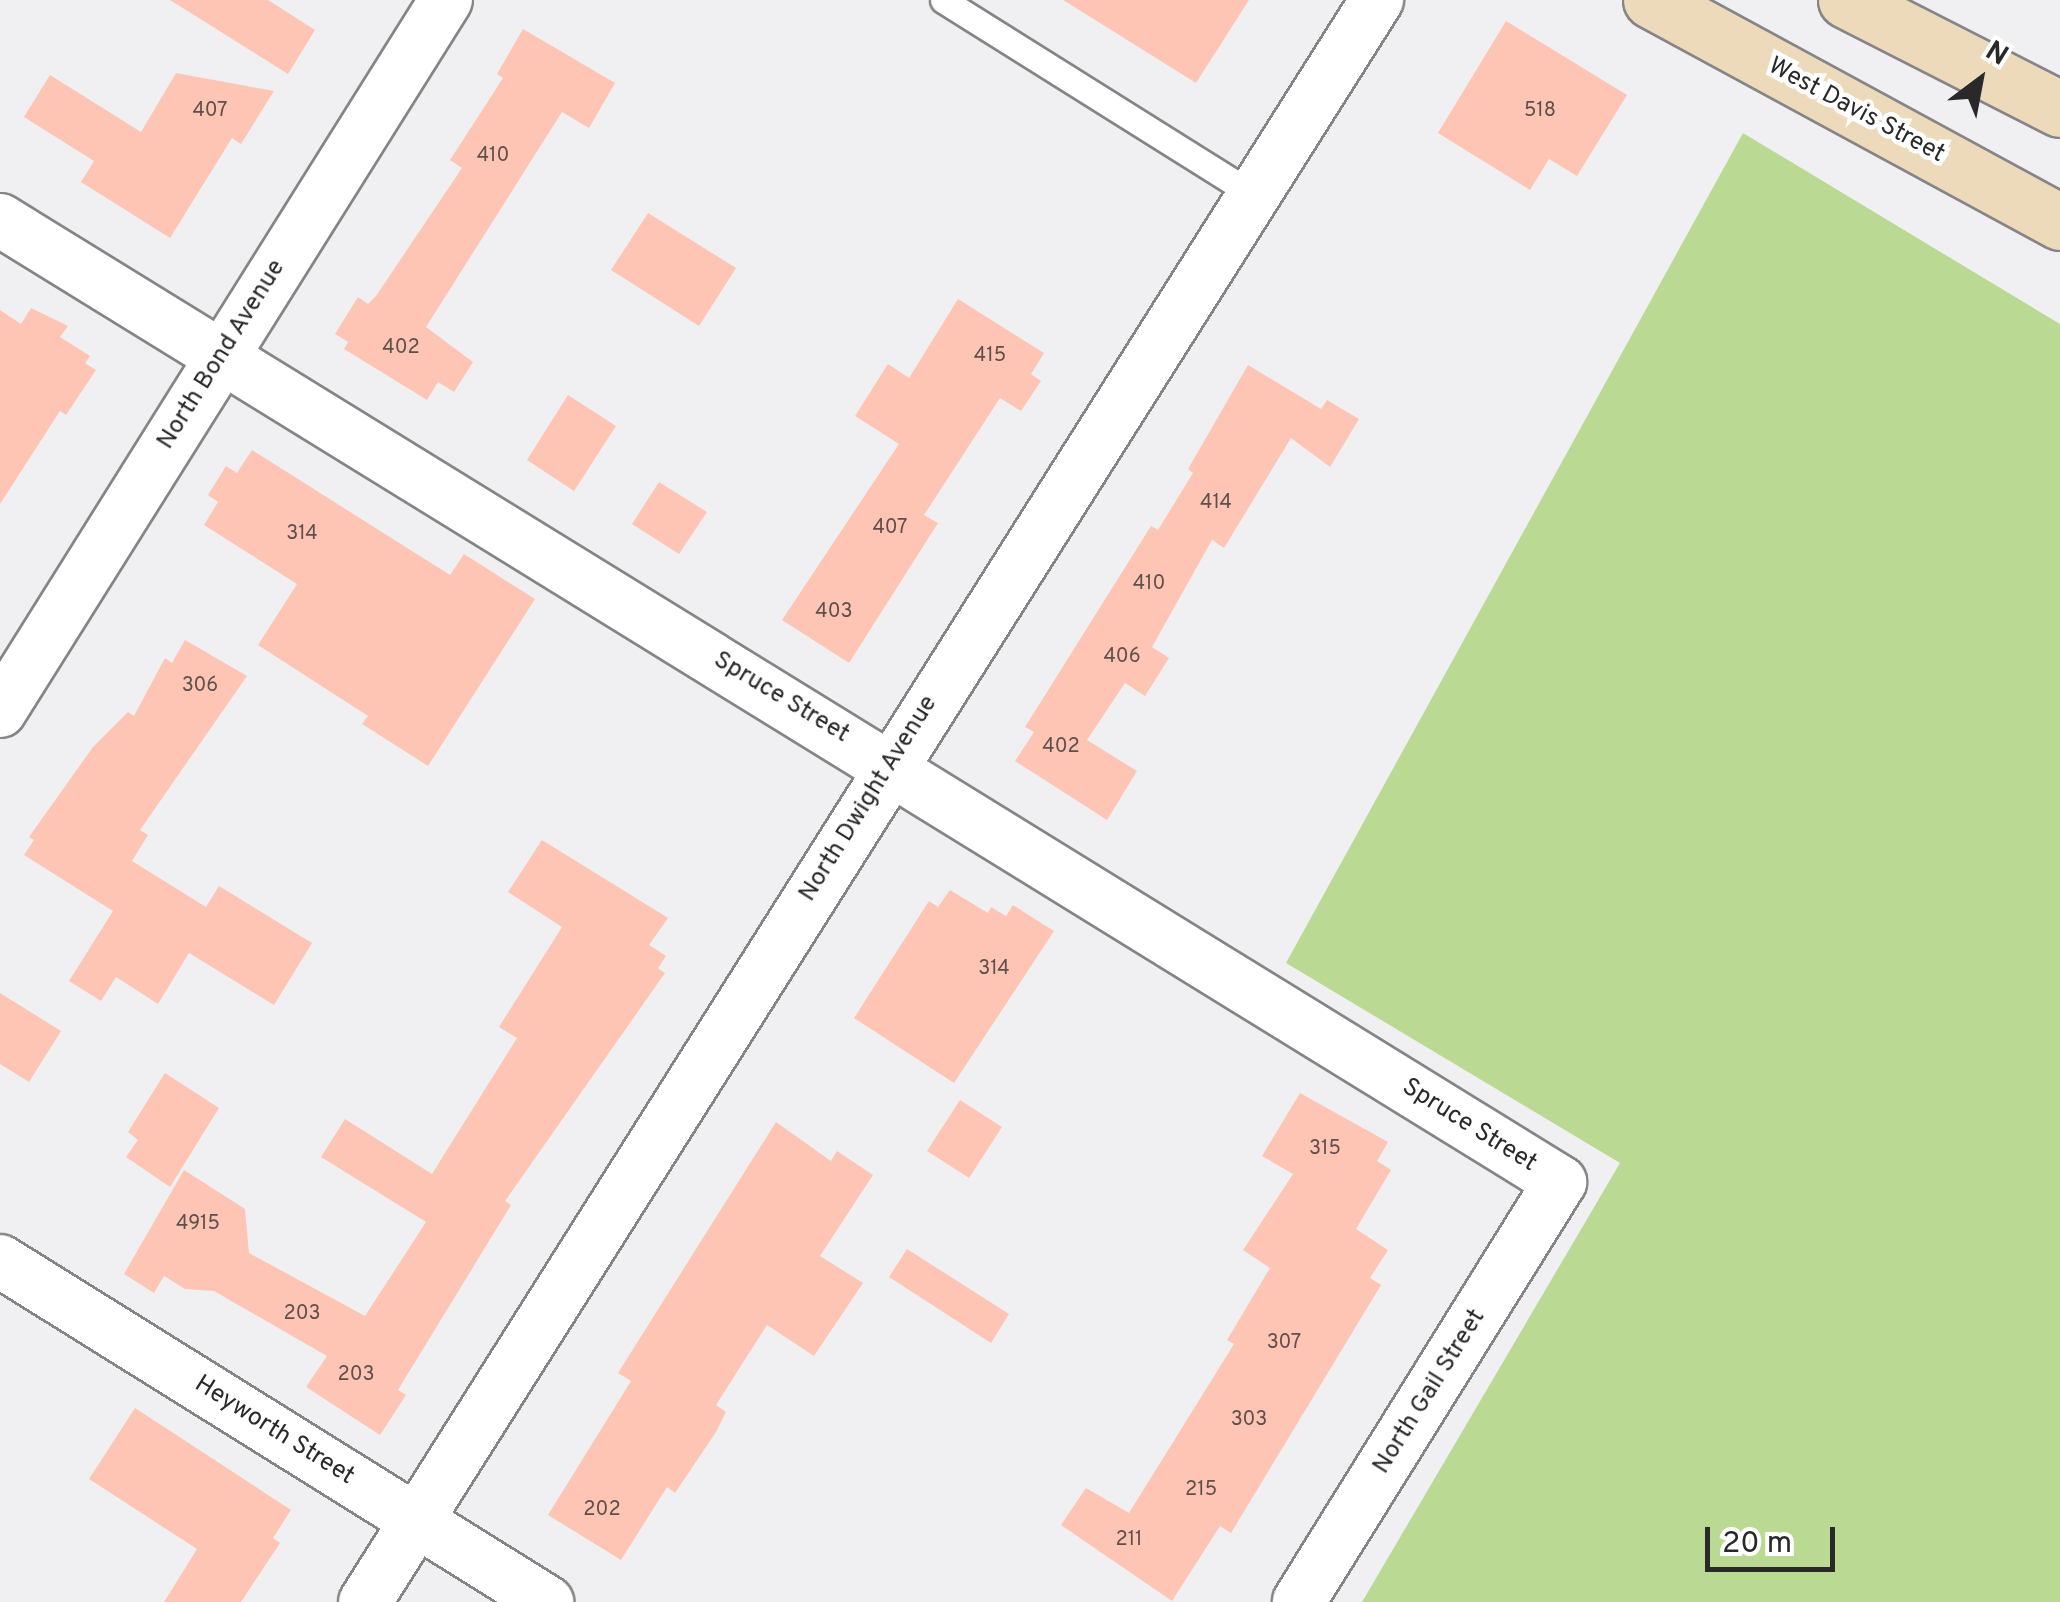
<!DOCTYPE html>
<style>
body{margin:0}
#map{position:relative;width:2060px;height:1602px;overflow:hidden;background:#f0f0f3;font-family:Overpass,sans-serif}
div>[style]{position:absolute}
.green>*{inset:0;background:#bada93}
.building>*{inset:0;background:#fec5b4}
.roads{filter:drop-shadow(2px 0 #858587) drop-shadow(-2px 0 #858587) drop-shadow(0 2px #858587) drop-shadow(0 -2px #858587)}
.lane>*{height:25px;margin:-12.5px;padding:0 12.5px;transform-origin:12.5px;border-radius:12.5px;background:#fff}
.street>*{height:52px;margin:-26px;padding:0 26px;transform-origin:26px;border-radius:26px;background:#fff}
.secondary>*{height:55px;margin:-27.5px;padding:0 27.5px;transform-origin:27.5px;border-radius:27.5px;background:#ecdabb}
span{translate:-50% -50%;white-space:nowrap;text-align:center;line-height:1.15;-webkit-text-stroke:9px #fff;paint-order:stroke}
.number-label{font-size:20px;color:#5e504c}
.number-label span{-webkit-text-stroke-width:0}
.street-label{font-size:25px;color:#29292a}
.north{position:absolute;left:1930px;top:30px;width:100px;height:100px;-webkit-text-stroke:8px #fff;paint-order:stroke;rotate:32deg;font-size:28px;font-weight:700;line-height:40px;text-align:center;color:#29292a}
.north::after{content:'';display:block;margin:auto;width:35px;height:45px;background:#29292a;clip-path:polygon(50% 0,100% 100%,50% 72%,0 100%)}
.scale{position:absolute;left:1705px;top:1527px;width:130px;height:45px;box-sizing:border-box;border:5px solid #29292a;border-top:0;padding-left:12px;font-size:30px;line-height:35px;white-space:nowrap;color:#29292a;-webkit-text-stroke:8px #fff;paint-order:stroke}
</style>
<div id="map">
<div class="green">
<i style="clip-path:polygon(1743px 133px,2060px 324px,2060px 1602px,1362px 1602px,1620px 1163px,1286px 963px)"></i>
</div>
<div class="building">
<i style="clip-path:polygon(170px 0,268px 0,315px 30px,288px 74px)"></i>
<i style="clip-path:polygon(1063px 0,1249px 0,1196px 83px)"></i>
<i style="clip-path:polygon(1506px 21px,1627px 95px,1577px 176px,1549px 159px,1530px 190px,1438px 133px)"></i>
<i style="clip-path:polygon(523px 29px,615px 83px,589px 128px,562px 112px,426px 327px,473px 362px,454px 392px,438px 382px,427px 400px,344px 349px,348px 342px,335px 334px,358px 297px,368px 304px,376px 296px,462px 168px,450px 160px,503px 78px,497px 74px)"></i>
<i style="clip-path:polygon(176px 73px,274px 91px,241px 144px,232px 138px,170px 238px,81px 182px,94px 161px,24px 117px,50px 75px,141px 132px)"></i>
<i style="clip-path:polygon(648px 213px,736px 268px,699px 326px,611px 270px)"></i>
<i style="clip-path:polygon(958px 299px,1044px 353px,1031px 374px,1041px 381px,1021px 411px,1000px 398px,924px 515px,938px 523px,849px 663px,782px 620px,899px 444px,855px 416px,888px 364px,909px 378px)"></i>
<i style="clip-path:polygon(31px 308px,68px 326px,60px 337px,90px 356px,85px 363px,96px 370px,66px 415px,60px 411px,0 504px,0 310px,21px 324px)"></i>
<i style="clip-path:polygon(1248px 365px,1321px 409px,1327px 400px,1359px 419px,1330px 467px,1291px 438px,1224px 548px,1212px 540px,1152px 647px,1169px 658px,1145px 696px,1125px 683px,1087px 740px,1137px 771px,1107px 820px,1015px 761px,1034px 732px,1025px 727px,1151px 526px,1158px 530px,1193px 473px,1188px 469px)"></i>
<i style="clip-path:polygon(568px 395px,616px 426px,574px 491px,527px 460px)"></i>
<i style="clip-path:polygon(252px 450px,450px 575px,464px 554px,535px 599px,428px 766px,362px 724px,368px 716px,258px 645px,297px 584px,204px 525px,218px 502px,208px 495px,226px 466px,237px 473px)"></i>
<i style="clip-path:polygon(659px 482px,707px 512px,679px 554px,632px 524px)"></i>
<i style="clip-path:polygon(185px 640px,247px 676px,140px 830px,148px 835px,132px 861px,206px 907px,219px 886px,312px 943px,274px 1005px,189px 953px,158px 1004px,116px 977px,101px 1001px,69px 981px,113px 911px,24px 855px,34px 840px,29px 837px,93px 747px,128px 712px,134px 716px,165px 658px,172px 663px)"></i>
<i style="clip-path:polygon(542px 840px,668px 918px,649px 945px,666px 956px,658px 968px,665px 973px,505px 1201px,511px 1205px,398px 1390px,406px 1395px,380px 1435px,306px 1387px,327px 1356px,214px 1291px,185px 1289px,164px 1276px,154px 1293px,124px 1274px,184px 1170px,245px 1209px,249px 1253px,365px 1316px,426px 1222px,321px 1157px,345px 1119px,432px 1174px,517px 1038px,499px 1027px,562px 927px,508px 892px)"></i>
<i style="clip-path:polygon(950px 890px,988px 913px,991px 907px,1006px 916px,1013px 905px,1054px 931px,954px 1083px,854px 1018px,929px 901px,938px 907px)"></i>
<i style="clip-path:polygon(0 993px,61px 1031px,29px 1082px,0 1064px)"></i>
<i style="clip-path:polygon(165px 1073px,219px 1108px,170px 1187px,126px 1157px,138px 1140px,128px 1132px)"></i>
<i style="clip-path:polygon(1300px 1093px,1388px 1142px,1377px 1161px,1391px 1170px,1356px 1229px,1388px 1250px,1370px 1278px,1381px 1285px,1231px 1533px,1220px 1526px,1172px 1601px,1061px 1525px,1086px 1488px,1129px 1513px,1234px 1344px,1227px 1340px,1270px 1268px,1243px 1250px,1293px 1174px,1262px 1156px)"></i>
<i style="clip-path:polygon(960px 1100px,1002px 1127px,969px 1178px,927px 1151px)"></i>
<i style="clip-path:polygon(776px 1122px,831px 1161px,837px 1151px,873px 1175px,820px 1256px,863px 1283px,814px 1356px,767px 1325px,716px 1405px,726px 1412px,716px 1432px,675px 1493px,667px 1487px,621px 1560px,548px 1515px,631px 1381px,618px 1373px)"></i>
<i style="clip-path:polygon(907px 1249px,1009px 1314px,991px 1343px,889px 1277px)"></i>
<i style="clip-path:polygon(135px 1408px,291px 1510px,273px 1538px,280px 1543px,241px 1602px,164px 1602px,197px 1549px,89px 1479px)"></i>
</div>
<div class="roads">
<div class="lane">
<i style="left:943px;top:0;width:367px;rotate:32.1deg"></i>
</div>
<div class="street">
<i style="left:0;top:220px;width:1833px;rotate:31.66deg"></i>
<i style="left:1560px;top:1182px;width:494px;rotate:121.9deg"></i>
<i style="left:0;top:711px;width:839px;rotate:-57.9deg"></i>
<i style="left:0;top:1261px;width:645px;rotate:31.94deg"></i>
<i style="left:365px;top:1602px;width:1895px;rotate:-57.72deg"></i>
</div>
<div class="secondary">
<i style="left:1651px;top:0;width:465px;rotate:28.5deg"></i>
<i style="left:1846px;top:0;width:240px;rotate:27deg"></i>
</div>
</div>
<div class="number-label">
<span style="left:210px;top:111px">407</span>
<span style="left:1540px;top:111px">518</span>
<span style="left:493px;top:156px">410</span>
<span style="left:401px;top:348px">402</span>
<span style="left:990px;top:356px">415</span>
<span style="left:1216px;top:503px">414</span>
<span style="left:890px;top:528px">407</span>
<span style="left:302px;top:534px">314</span>
<span style="left:1149px;top:584px">410</span>
<span style="left:834px;top:612px">403</span>
<span style="left:1122px;top:657px">406</span>
<span style="left:200px;top:686px">306</span>
<span style="left:1061px;top:747px">402</span>
<span style="left:994px;top:969px">314</span>
<span style="left:1325px;top:1149px">315</span>
<span style="left:198px;top:1224px">4915</span>
<span style="left:302px;top:1314px">203</span>
<span style="left:1284px;top:1343px">307</span>
<span style="left:356px;top:1375px">203</span>
<span style="left:1249px;top:1420px">303</span>
<span style="left:1201px;top:1490px">215</span>
<span style="left:602px;top:1510px">202</span>
<span style="left:1129px;top:1540px">211</span>
</div>
<div class="street-label">
<span style="left:1856px;top:111px;rotate:28deg">West Davis Street</span>
<span style="left:222px;top:355px;rotate:-58deg">North Bond Avenue</span>
<span style="left:781px;top:698px;rotate:31deg">Spruce Street</span>
<span style="left:869px;top:799px;rotate:-58deg">North Dwight Avenue</span>
<span style="left:1469px;top:1126px;rotate:32deg">Spruce Street</span>
<span style="left:1430px;top:1392px;rotate:-58deg">North Gail Street</span>
<span style="left:274px;top:1431px;rotate:32deg">Heyworth Street</span>
</div>
<div class="north">N</div>
<div class="scale">20 m</div>
</div>
